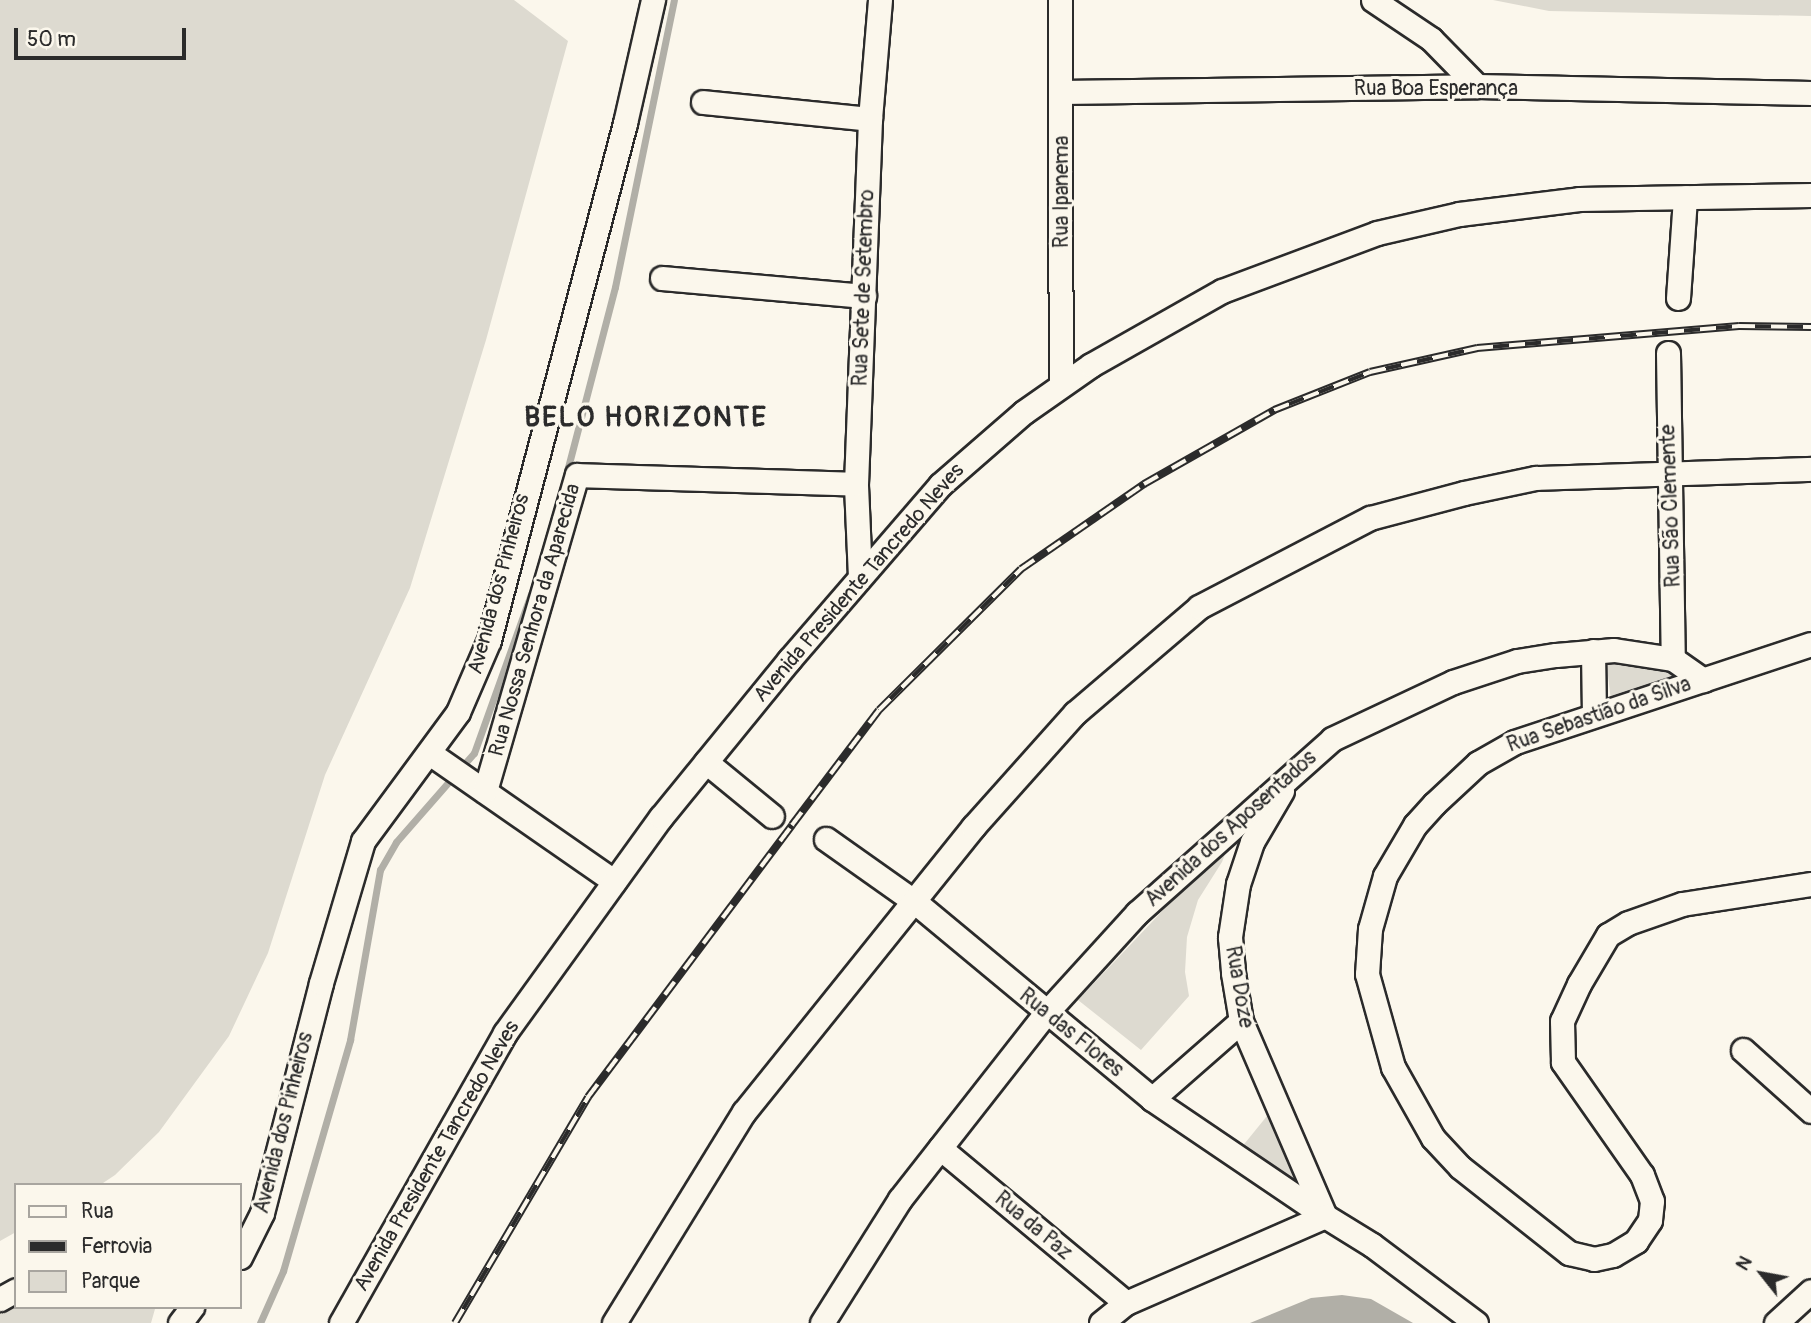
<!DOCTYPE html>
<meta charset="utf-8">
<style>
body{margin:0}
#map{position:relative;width:1811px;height:1323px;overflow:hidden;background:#fbf7ec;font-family:Pangolin,sans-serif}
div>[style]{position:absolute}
.green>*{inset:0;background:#dddad0}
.water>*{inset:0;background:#b1afa7}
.stream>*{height:7px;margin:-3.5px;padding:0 3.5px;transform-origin:3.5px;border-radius:3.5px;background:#b1afa7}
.roads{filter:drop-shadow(2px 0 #2b2b2b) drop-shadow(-2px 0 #2b2b2b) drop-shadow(0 2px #2b2b2b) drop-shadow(0 -2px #2b2b2b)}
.minor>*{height:23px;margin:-11.5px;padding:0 11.5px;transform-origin:11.5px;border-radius:11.5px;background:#fbf7ec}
.rail>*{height:8px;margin-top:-4px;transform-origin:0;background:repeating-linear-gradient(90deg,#fbf7ec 0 16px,#2b2b2b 0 32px);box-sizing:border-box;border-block:2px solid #2b2b2b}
span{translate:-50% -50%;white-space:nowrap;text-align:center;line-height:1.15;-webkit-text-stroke:6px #fbf7ec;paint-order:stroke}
.street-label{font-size:21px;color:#2b2b2b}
.district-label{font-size:28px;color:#2b2b2b;font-weight:700;letter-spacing:2px}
.legend{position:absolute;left:14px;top:1183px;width:228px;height:126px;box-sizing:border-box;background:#fbf7ec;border:2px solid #a8a59f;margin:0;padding:9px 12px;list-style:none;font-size:21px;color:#2b2b2b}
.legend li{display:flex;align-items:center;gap:14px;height:35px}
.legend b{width:35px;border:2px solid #a8a59f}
.north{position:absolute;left:1727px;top:1239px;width:70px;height:70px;-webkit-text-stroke:5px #fbf7ec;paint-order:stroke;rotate:301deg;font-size:19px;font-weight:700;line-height:28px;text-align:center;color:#2b2b2b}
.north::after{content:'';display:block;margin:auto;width:24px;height:32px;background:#2b2b2b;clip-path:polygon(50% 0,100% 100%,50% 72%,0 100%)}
.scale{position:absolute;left:14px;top:28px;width:172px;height:32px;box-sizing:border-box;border:4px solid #2b2b2b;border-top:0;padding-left:9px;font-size:21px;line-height:24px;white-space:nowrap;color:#2b2b2b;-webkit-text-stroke:5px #fbf7ec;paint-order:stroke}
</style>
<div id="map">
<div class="green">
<i style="clip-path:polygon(0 0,514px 0,568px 41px,486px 340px,410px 588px,325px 775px,268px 953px,229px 1036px,159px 1132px,115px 1175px,100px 1185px,16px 1185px,16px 1232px,0 1241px)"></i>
<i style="clip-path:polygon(1493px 0,1811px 0,1811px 16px,1549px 11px)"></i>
<i style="clip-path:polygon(1606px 658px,1682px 671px,1611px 701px)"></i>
<i style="clip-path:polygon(1223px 847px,1227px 849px,1222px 862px,1198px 900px,1187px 937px,1185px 972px,1189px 996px,1141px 1050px,1078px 1000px)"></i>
<i style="clip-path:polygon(1267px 1116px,1299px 1189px,1241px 1148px)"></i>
<i style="clip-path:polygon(16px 1300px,16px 1307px,155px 1309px,151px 1323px,0 1323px,0 1308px)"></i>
</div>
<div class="water">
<i style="clip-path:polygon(1342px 1295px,1371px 1299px,1413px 1323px,1250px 1323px,1311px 1298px)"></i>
</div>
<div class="stream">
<i style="left:566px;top:475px;width:194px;rotate:-75.4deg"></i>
<i style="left:615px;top:287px;width:293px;rotate:-78.4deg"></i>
<i style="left:260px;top:1323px;width:57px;rotate:-66.1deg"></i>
<i style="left:283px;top:1271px;width:241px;rotate:-73.8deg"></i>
<i style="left:350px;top:1040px;width:173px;rotate:-80deg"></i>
<i style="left:380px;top:870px;width:32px;rotate:-60deg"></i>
<i style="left:396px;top:842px;width:118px;rotate:-48.8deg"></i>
<i style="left:474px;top:753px;width:169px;rotate:-70.3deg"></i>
</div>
<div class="roads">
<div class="minor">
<i style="left:1060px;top:0;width:384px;rotate:89.9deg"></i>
<i style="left:1373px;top:0;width:70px;rotate:33.9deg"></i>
<i style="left:1431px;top:39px;width:66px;rotate:45.6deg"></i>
<i style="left:1061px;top:92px;width:416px;rotate:-0.8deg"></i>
<i style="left:1477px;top:86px;width:334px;rotate:1.2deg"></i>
<i style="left:703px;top:102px;width:168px;rotate:5.8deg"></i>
<i style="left:662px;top:278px;width:203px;rotate:5.1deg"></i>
<i style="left:1678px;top:298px;width:101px;rotate:-86deg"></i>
<i style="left:1668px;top:353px;width:306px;rotate:89.1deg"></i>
<i style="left:860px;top:577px;width:93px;rotate:-92.5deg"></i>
<i style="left:856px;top:484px;width:365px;rotate:-87.8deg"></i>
<i style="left:870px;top:119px;width:119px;rotate:-85.2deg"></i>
<i style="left:1811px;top:644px;width:312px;rotate:161.7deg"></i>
<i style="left:1515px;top:742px;width:43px;rotate:150.4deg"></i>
<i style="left:1478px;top:763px;width:60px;rotate:137deg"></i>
<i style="left:1434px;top:804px;width:28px;rotate:132deg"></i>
<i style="left:1415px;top:825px;width:59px;rotate:120.5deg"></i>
<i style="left:1385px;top:876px;width:55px;rotate:105.8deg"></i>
<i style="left:1370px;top:929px;width:45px;rotate:93.8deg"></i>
<i style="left:1367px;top:974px;width:97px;rotate:74.4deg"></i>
<i style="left:1393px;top:1067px;width:81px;rotate:60.6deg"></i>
<i style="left:1433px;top:1138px;width:40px;rotate:47deg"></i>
<i style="left:1460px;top:1167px;width:139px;rotate:38.3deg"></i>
<i style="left:1569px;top:1253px;width:26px;rotate:13deg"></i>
<i style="left:1594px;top:1259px;width:19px;rotate:-12deg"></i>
<i style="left:1613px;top:1255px;width:27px;rotate:-31deg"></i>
<i style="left:1636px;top:1241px;width:25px;rotate:-56deg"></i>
<i style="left:1650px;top:1220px;width:19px;rotate:-84deg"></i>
<i style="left:1652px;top:1201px;width:28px;rotate:-111deg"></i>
<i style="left:1642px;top:1175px;width:138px;rotate:-125deg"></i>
<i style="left:1563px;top:1062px;width:41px;rotate:-91.4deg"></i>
<i style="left:1562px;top:1021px;width:41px;rotate:-65.3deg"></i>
<i style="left:1579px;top:984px;width:57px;rotate:-59.4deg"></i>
<i style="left:1608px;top:935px;width:23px;rotate:-31deg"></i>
<i style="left:1628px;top:923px;width:57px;rotate:-19.4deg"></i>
<i style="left:1682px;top:904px;width:131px;rotate:-8.8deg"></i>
<i style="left:1593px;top:651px;width:64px;rotate:89.1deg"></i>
<i style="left:431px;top:754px;width:223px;rotate:34.8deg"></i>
<i style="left:706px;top:762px;width:85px;rotate:39.3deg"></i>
<i style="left:485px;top:791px;width:329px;rotate:-73.8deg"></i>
<i style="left:577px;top:475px;width:279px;rotate:1.8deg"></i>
<i style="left:1282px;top:791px;width:59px;rotate:120.5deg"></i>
<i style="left:1252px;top:842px;width:44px;rotate:108.4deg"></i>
<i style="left:1238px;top:884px;width:54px;rotate:98.6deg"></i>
<i style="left:1230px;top:937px;width:36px;rotate:85deg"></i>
<i style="left:1233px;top:973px;width:49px;rotate:80.5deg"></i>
<i style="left:1241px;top:1021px;width:212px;rotate:66.7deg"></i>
<i style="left:826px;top:839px;width:109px;rotate:35.3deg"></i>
<i style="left:915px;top:902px;width:308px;rotate:39.7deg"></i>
<i style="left:1152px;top:1099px;width:209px;rotate:34.1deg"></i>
<i style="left:1743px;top:1050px;width:91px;rotate:41.9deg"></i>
<i style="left:1152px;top:1099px;width:118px;rotate:-41.2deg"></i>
<i style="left:940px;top:1148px;width:242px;rotate:39.8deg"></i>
<i style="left:240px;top:1257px;width:49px;rotate:-63.4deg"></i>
<i style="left:262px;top:1213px;width:237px;rotate:-75.6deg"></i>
<i style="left:321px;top:983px;width:148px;rotate:-73.5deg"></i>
<i style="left:363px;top:841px;width:160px;rotate:-53.6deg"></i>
<i style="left:458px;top:712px;width:78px;rotate:-66.7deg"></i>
<i style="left:489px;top:640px;width:535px;rotate:-75.26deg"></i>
<i style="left:625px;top:123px;width:126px;rotate:-77.2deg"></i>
<i style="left:0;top:1299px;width:18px;rotate:-29deg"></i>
<i style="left:180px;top:1323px;width:20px;rotate:-53deg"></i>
<i style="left:341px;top:1323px;width:333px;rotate:-60.5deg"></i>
<i style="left:505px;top:1033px;width:266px;rotate:-54.2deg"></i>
<i style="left:661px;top:817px;width:203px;rotate:-50.8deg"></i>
<i style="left:789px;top:660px;width:231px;rotate:-49.2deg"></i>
<i style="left:940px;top:485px;width:111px;rotate:-41deg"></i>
<i style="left:1024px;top:412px;width:82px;rotate:-35deg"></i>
<i style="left:1091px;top:365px;width:150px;rotate:-29.5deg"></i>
<i style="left:1222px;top:291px;width:165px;rotate:-20.5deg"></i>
<i style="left:1377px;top:233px;width:84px;rotate:-13deg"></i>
<i style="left:1459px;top:214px;width:121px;rotate:-7.1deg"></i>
<i style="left:1579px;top:199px;width:232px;rotate:-1deg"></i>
<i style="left:614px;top:1323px;width:248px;rotate:-58.4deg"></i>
<i style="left:744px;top:1112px;width:366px;rotate:-51.2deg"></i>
<i style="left:973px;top:827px;width:153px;rotate:-48.2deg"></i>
<i style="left:1075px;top:713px;width:163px;rotate:-40.5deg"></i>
<i style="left:1199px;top:607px;width:193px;rotate:-27.5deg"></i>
<i style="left:1370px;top:518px;width:97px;rotate:-14.9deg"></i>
<i style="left:1464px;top:493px;width:74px;rotate:-11.8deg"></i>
<i style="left:1536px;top:478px;width:275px;rotate:-1.9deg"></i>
<i style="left:822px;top:1323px;width:146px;rotate:-57.8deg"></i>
<i style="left:900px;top:1199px;width:235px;rotate:-51.9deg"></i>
<i style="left:1045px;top:1014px;width:137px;rotate:-47.7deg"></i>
<i style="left:1137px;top:913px;width:261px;rotate:-41.7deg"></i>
<i style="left:1332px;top:739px;width:134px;rotate:-25.2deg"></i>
<i style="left:1453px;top:682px;width:67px;rotate:-18.2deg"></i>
<i style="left:1517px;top:661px;width:39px;rotate:-9deg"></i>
<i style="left:1556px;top:655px;width:58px;rotate:-4.9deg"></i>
<i style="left:1614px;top:650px;width:60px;rotate:8.7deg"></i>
<i style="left:1673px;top:659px;width:37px;rotate:35deg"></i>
<i style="left:1101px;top:1323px;width:32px;rotate:-39deg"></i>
<i style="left:1126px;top:1303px;width:217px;rotate:-23.6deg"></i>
<i style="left:1325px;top:1216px;width:55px;rotate:31.7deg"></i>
<i style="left:1372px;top:1245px;width:130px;rotate:36.9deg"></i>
<i style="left:1776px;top:1323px;width:47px;rotate:-42.4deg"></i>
</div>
</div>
<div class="rail">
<i style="left:455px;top:1323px;width:262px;rotate:-59.5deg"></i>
<i style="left:588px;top:1097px;width:340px;rotate:-53.1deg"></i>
<i style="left:792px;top:825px;width:144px;rotate:-52.9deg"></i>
<i style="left:879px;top:710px;width:200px;rotate:-44.8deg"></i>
<i style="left:1021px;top:569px;width:150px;rotate:-34.6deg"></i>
<i style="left:1144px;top:484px;width:150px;rotate:-29.6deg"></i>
<i style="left:1274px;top:410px;width:103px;rotate:-21.6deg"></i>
<i style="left:1370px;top:372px;width:110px;rotate:-12.6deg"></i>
<i style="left:1477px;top:348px;width:263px;rotate:-4.8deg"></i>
<i style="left:1739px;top:326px;width:72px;rotate:0.8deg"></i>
</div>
<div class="street-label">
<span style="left:1436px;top:89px">Rua Boa Esperança</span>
<span style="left:1062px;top:192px;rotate:-90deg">Rua Ipanema</span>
<span style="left:864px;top:288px;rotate:-88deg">Rua Sete de Setembro</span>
<span style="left:1671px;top:506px;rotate:-92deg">Rua São Clemente</span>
<span style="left:859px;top:583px;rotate:-49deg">Avenida Presidente Tancredo Neves</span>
<span style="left:499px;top:584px;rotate:-75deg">Avenida dos Pinheiros</span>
<span style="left:535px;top:620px;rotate:-74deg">Rua Nossa Senhora da Aparecida</span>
<span style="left:1599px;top:715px;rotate:-19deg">Rua Sebastião da Silva</span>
<span style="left:1231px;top:829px;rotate:-42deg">Avenida dos Aposentados</span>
<span style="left:1239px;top:987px;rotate:80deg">Rua Doze</span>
<span style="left:1071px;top:1033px;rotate:39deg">Rua das Flores</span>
<span style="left:284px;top:1123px;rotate:-76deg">Avenida dos Pinheiros</span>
<span style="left:437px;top:1156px;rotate:-60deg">Avenida Presidente Tancredo Neves</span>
<span style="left:1033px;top:1226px;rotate:40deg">Rua da Paz</span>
</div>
<div class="district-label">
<span style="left:646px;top:418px">BELO HORIZONTE</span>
</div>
<ul class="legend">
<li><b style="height:9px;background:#fbf7ec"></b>Rua</li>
<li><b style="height:9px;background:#2b2b2b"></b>Ferrovia</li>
<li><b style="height:19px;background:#dddad0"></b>Parque</li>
</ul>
<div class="north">N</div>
<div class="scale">50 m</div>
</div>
